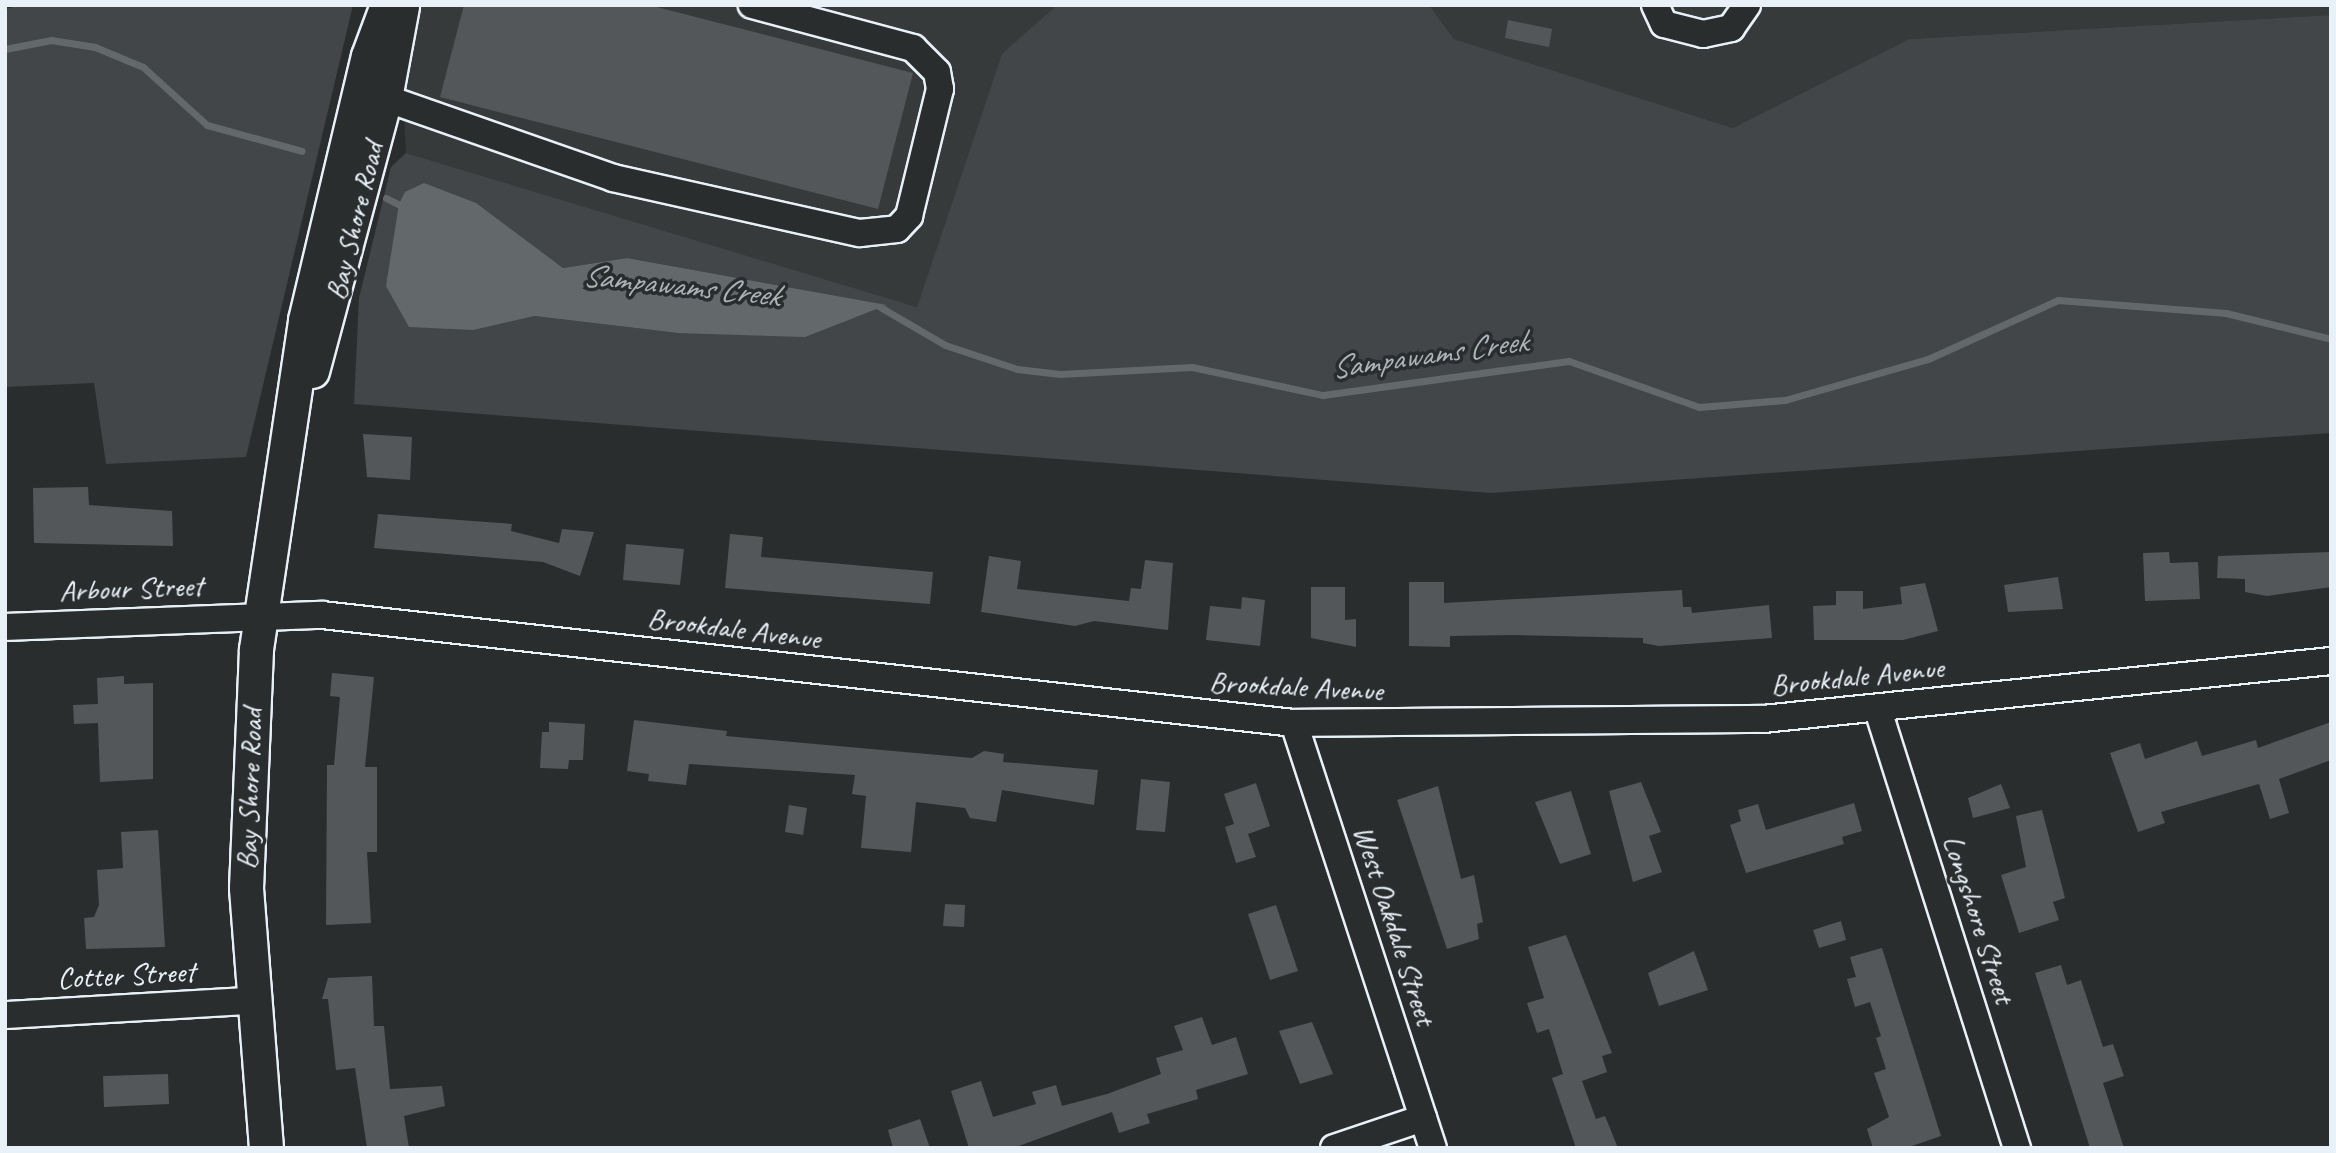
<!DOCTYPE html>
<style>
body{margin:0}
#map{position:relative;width:2336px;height:1153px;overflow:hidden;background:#2a2d2e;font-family:Caveat,sans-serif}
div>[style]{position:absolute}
.built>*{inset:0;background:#363a3b}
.green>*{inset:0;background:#424648}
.water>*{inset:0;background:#63686b}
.stream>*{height:7px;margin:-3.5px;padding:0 3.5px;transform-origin:3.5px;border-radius:3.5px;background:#63686b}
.building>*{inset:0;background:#535759}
.roads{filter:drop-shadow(2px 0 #e8f1f8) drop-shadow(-2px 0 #e8f1f8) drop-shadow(0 2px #e8f1f8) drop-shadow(0 -2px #e8f1f8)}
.minor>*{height:26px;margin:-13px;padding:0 13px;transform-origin:13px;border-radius:13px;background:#2a2d2e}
.major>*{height:33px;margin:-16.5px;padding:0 16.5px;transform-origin:16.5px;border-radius:16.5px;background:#2a2d2e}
span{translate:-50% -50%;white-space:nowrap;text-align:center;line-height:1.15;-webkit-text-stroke:7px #2a2d2e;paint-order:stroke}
.street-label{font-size:30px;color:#e8f1f8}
.water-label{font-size:32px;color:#acb3b9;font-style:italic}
.frame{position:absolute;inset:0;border:7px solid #e8f1f8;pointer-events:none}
</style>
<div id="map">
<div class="built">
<i style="clip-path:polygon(373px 5px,1057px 5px,1002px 55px,917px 307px,406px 153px,400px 45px)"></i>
<i style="clip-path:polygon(1429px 5px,2331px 5px,2331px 15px,1909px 39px,1733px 128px,1454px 39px)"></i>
</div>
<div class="green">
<i style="clip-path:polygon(22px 5px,353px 5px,246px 457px,106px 464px,94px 383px,5px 387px,5px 9px)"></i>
<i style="clip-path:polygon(evenodd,1057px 5px,1429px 5px,1454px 39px,1733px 128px,1909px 39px,2331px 15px,2331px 433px,1491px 493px,354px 404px,359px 298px,391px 167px,406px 153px,917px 307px,1002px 54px,1057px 5px,526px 242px,563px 268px,627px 258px,886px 305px,856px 317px,678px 333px,534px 316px,526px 242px)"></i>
</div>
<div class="water">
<i style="clip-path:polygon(424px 183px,476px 203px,563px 268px,627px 258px,887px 305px,805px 337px,678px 333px,534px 316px,473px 330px,409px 327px,386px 286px,399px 204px,405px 192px)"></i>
</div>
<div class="stream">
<i style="left:5px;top:49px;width:47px;rotate:-11.1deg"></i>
<i style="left:51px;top:40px;width:45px;rotate:9deg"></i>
<i style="left:95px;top:47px;width:52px;rotate:22.6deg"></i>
<i style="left:143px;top:67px;width:86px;rotate:42.2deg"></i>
<i style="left:207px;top:125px;width:98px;rotate:15.3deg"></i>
<i style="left:386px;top:198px;width:22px;rotate:27deg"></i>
<i style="left:880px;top:307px;width:75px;rotate:30.3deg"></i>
<i style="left:945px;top:345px;width:76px;rotate:18.4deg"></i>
<i style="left:1017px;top:369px;width:43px;rotate:6.6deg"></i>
<i style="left:1060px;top:374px;width:132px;rotate:-3deg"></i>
<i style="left:1192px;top:367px;width:134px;rotate:12.1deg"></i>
<i style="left:1323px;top:395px;width:248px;rotate:-7.9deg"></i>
<i style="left:1569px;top:361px;width:138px;rotate:19.5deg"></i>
<i style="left:1699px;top:407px;width:86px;rotate:-4.7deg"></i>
<i style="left:1785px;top:400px;width:149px;rotate:-16deg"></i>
<i style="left:1928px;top:359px;width:143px;rotate:-24.4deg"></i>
<i style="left:2058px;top:300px;width:169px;rotate:4.4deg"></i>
<i style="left:2226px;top:313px;width:108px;rotate:13.9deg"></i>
</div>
<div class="building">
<i style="clip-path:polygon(464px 5px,649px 5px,913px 73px,878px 209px,440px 97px)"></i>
<i style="clip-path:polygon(1508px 20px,1552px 29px,1549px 47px,1505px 38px)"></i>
<i style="clip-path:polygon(363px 434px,412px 437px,410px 480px,367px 477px)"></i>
<i style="clip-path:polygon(88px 487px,89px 505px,172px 511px,173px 546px,34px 543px,33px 488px)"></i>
<i style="clip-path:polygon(378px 514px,512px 524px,511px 531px,559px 543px,562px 529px,594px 532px,580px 576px,543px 562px,374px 548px)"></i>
<i style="clip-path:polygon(730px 534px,763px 537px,761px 557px,933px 572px,930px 604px,725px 588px)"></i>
<i style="clip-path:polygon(626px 544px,684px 549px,680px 585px,623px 580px)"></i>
<i style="clip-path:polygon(2169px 552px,2170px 563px,2198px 562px,2200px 599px,2145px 601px,2143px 553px)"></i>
<i style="clip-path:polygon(2331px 552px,2331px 587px,2267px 596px,2245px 592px,2245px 579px,2217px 578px,2218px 556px)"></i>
<i style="clip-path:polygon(989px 556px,1021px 561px,1017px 589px,1129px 601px,1131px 588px,1141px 589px,1145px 560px,1173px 563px,1168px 630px,1094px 621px,1075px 626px,981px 612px)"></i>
<i style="clip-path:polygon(2058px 577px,2063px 609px,2008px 612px,2004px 585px)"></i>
<i style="clip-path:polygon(1409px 582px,1444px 582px,1444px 603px,1682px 590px,1683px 607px,1691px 607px,1692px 613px,1769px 605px,1772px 638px,1659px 646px,1643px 643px,1643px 638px,1512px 635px,1450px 636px,1450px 647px,1409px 646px)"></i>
<i style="clip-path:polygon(1925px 583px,1938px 631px,1903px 640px,1814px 640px,1813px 606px,1836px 605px,1836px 591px,1863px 591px,1863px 609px,1902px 604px,1900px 587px)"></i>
<i style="clip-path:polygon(1311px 587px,1345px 587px,1345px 620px,1356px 619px,1356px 647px,1311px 638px)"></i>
<i style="clip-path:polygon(1242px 597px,1265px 600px,1260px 646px,1206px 640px,1210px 606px,1241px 609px)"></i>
<i style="clip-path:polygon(332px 673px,374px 677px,365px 767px,377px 767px,377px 852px,367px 852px,371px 923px,326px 925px,327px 765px,334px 765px,340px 697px,330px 696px)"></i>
<i style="clip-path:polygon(124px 676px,124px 684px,153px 683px,153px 779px,100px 782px,98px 723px,74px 724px,73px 705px,98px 704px,97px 678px)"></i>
<i style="clip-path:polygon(634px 720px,727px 731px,726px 736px,972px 758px,984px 751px,1004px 754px,1003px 762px,1098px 770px,1094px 805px,1002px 790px,996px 822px,970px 818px,965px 808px,916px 802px,911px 852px,861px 848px,866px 796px,852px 794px,855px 775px,689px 764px,686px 785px,648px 781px,649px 774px,627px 771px)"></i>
<i style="clip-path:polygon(549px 722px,585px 724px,583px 760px,569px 760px,568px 769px,540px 768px,542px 732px,549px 732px)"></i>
<i style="clip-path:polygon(2331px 722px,2331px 760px,2279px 779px,2289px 813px,2270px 819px,2259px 784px,2161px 812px,2165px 823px,2138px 832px,2110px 753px,2140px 743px,2145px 759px,2197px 741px,2202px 756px,2256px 740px,2258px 748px)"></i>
<i style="clip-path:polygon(1141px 779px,1170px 782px,1165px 832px,1136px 830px)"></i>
<i style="clip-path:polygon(1641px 782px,1661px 832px,1649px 836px,1662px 872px,1633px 882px,1609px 791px)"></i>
<i style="clip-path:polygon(1256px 783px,1270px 826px,1248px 834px,1256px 857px,1236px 863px,1225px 827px,1234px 824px,1224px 794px)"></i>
<i style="clip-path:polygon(2001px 784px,2010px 808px,1973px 818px,1968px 798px)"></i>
<i style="clip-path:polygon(1438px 786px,1461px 879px,1474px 875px,1483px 922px,1477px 924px,1479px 939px,1447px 949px,1397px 800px)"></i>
<i style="clip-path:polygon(1571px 791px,1591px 854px,1560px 864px,1535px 802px)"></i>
<i style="clip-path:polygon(1854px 803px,1862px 831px,1842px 837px,1844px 844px,1746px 873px,1730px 825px,1741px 821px,1738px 810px,1758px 804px,1766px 830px)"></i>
<i style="clip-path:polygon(789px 805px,807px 808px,803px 835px,785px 832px)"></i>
<i style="clip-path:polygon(2042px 810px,2065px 898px,2053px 902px,2059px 920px,2019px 933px,2001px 875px,2026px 867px,2016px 816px)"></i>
<i style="clip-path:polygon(158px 830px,165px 947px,86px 949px,84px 918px,94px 917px,99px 905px,97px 870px,123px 868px,121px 832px)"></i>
<i style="clip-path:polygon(945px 904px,965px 905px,964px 927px,943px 926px)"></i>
<i style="clip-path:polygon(1276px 905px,1298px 971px,1270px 980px,1248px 914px)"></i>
<i style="clip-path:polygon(1841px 921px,1846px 940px,1819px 948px,1813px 930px)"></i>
<i style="clip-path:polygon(1566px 935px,1612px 1053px,1602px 1056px,1607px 1072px,1582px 1081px,1596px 1119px,1605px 1116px,1618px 1148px,1576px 1148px,1552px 1078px,1563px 1074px,1549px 1029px,1537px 1033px,1527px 1003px,1544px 998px,1528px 947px)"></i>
<i style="clip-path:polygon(1882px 948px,1941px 1136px,1906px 1148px,1873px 1148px,1867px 1129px,1889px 1117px,1874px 1073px,1886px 1069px,1876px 1038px,1881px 1036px,1870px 1002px,1855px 1007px,1847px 979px,1856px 977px,1850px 957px)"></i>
<i style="clip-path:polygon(1694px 951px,1708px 990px,1659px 1006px,1648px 973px)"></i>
<i style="clip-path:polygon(2061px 965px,2067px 985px,2081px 980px,2103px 1047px,2113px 1044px,2124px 1076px,2103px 1083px,2124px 1148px,2090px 1148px,2035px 973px)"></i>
<i style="clip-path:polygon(372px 976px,374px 1026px,384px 1026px,390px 1089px,442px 1086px,445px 1106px,404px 1116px,409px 1148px,367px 1148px,355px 1068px,336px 1070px,328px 999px,322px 999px,328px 978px)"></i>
<i style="clip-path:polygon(1202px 1017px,1212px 1045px,1236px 1037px,1248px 1074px,1196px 1090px,1198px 1099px,1147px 1114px,1150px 1123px,1119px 1133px,1112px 1112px,1013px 1148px,969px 1148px,951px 1091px,981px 1081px,993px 1117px,1036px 1104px,1032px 1092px,1056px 1085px,1062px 1106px,1107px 1094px,1161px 1074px,1156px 1058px,1183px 1050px,1174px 1026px)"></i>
<i style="clip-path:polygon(1312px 1022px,1333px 1074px,1300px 1084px,1279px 1031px)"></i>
<i style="clip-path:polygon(168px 1074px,169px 1104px,104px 1107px,103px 1076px)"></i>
<i style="clip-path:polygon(920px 1119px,930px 1148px,893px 1148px,888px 1130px)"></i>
</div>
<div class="roads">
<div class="minor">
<i style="left:1655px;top:5px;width:21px;rotate:65deg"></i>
<i style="left:1664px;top:24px;width:40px;rotate:14.4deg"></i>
<i style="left:1703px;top:34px;width:29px;rotate:-12deg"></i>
<i style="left:1731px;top:28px;width:28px;rotate:-55deg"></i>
<i style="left:385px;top:98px;width:242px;rotate:19.3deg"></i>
<i style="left:613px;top:178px;width:253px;rotate:12.6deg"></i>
<i style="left:860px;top:233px;width:37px;rotate:-6deg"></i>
<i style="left:897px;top:229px;width:18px;rotate:-47deg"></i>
<i style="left:909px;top:216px;width:131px;rotate:-76.3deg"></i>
<i style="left:940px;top:89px;width:17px;rotate:-100deg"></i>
<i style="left:937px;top:72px;width:34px;rotate:-135deg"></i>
<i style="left:913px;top:48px;width:167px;rotate:-165deg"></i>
<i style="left:5px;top:627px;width:317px;rotate:-2.2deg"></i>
<i style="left:322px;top:615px;width:978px;rotate:6.34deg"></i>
<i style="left:1294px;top:723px;width:469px;rotate:-0.5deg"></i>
<i style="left:1763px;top:719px;width:571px;rotate:-5.83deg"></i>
<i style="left:1878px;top:710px;width:460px;rotate:72.4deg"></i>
<i style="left:1294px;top:723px;width:447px;rotate:71.9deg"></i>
<i style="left:5px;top:1015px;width:246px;rotate:-3.3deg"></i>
<i style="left:1334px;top:1148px;width:94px;rotate:-18.6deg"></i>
</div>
<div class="major">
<i style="left:312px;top:371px;width:283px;rotate:-75deg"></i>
<i style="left:385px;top:98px;width:94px;rotate:-79.5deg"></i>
<i style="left:266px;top:1148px;width:261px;rotate:-94.4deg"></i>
<i style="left:246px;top:888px;width:239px;rotate:-87.6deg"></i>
<i style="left:256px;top:649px;width:333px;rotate:-81.5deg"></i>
<i style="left:305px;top:320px;width:271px;rotate:-76.6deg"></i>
<i style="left:368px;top:56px;width:54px;rotate:-69.6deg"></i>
</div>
</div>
<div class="street-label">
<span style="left:354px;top:221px;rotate:-76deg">Bay Shore Road</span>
<span style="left:131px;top:588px;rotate:-2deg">Arbour Street</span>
<span style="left:734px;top:628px;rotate:7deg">Brookdale Avenue</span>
<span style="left:1857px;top:676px;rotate:-6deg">Brookdale Avenue</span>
<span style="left:1296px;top:686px;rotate:3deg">Brookdale Avenue</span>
<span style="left:249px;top:789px;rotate:-88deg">Bay Shore Road</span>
<span style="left:1979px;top:919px;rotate:72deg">Longshore Street</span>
<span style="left:1395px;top:925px;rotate:72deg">West Oakdale Street</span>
<span style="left:126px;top:975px;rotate:-3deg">Cotter Street</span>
</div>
<div class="water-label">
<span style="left:681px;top:286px;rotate:6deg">Sampawams Creek</span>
<span style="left:1429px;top:355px;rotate:-8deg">Sampawams Creek</span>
</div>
<div class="frame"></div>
</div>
